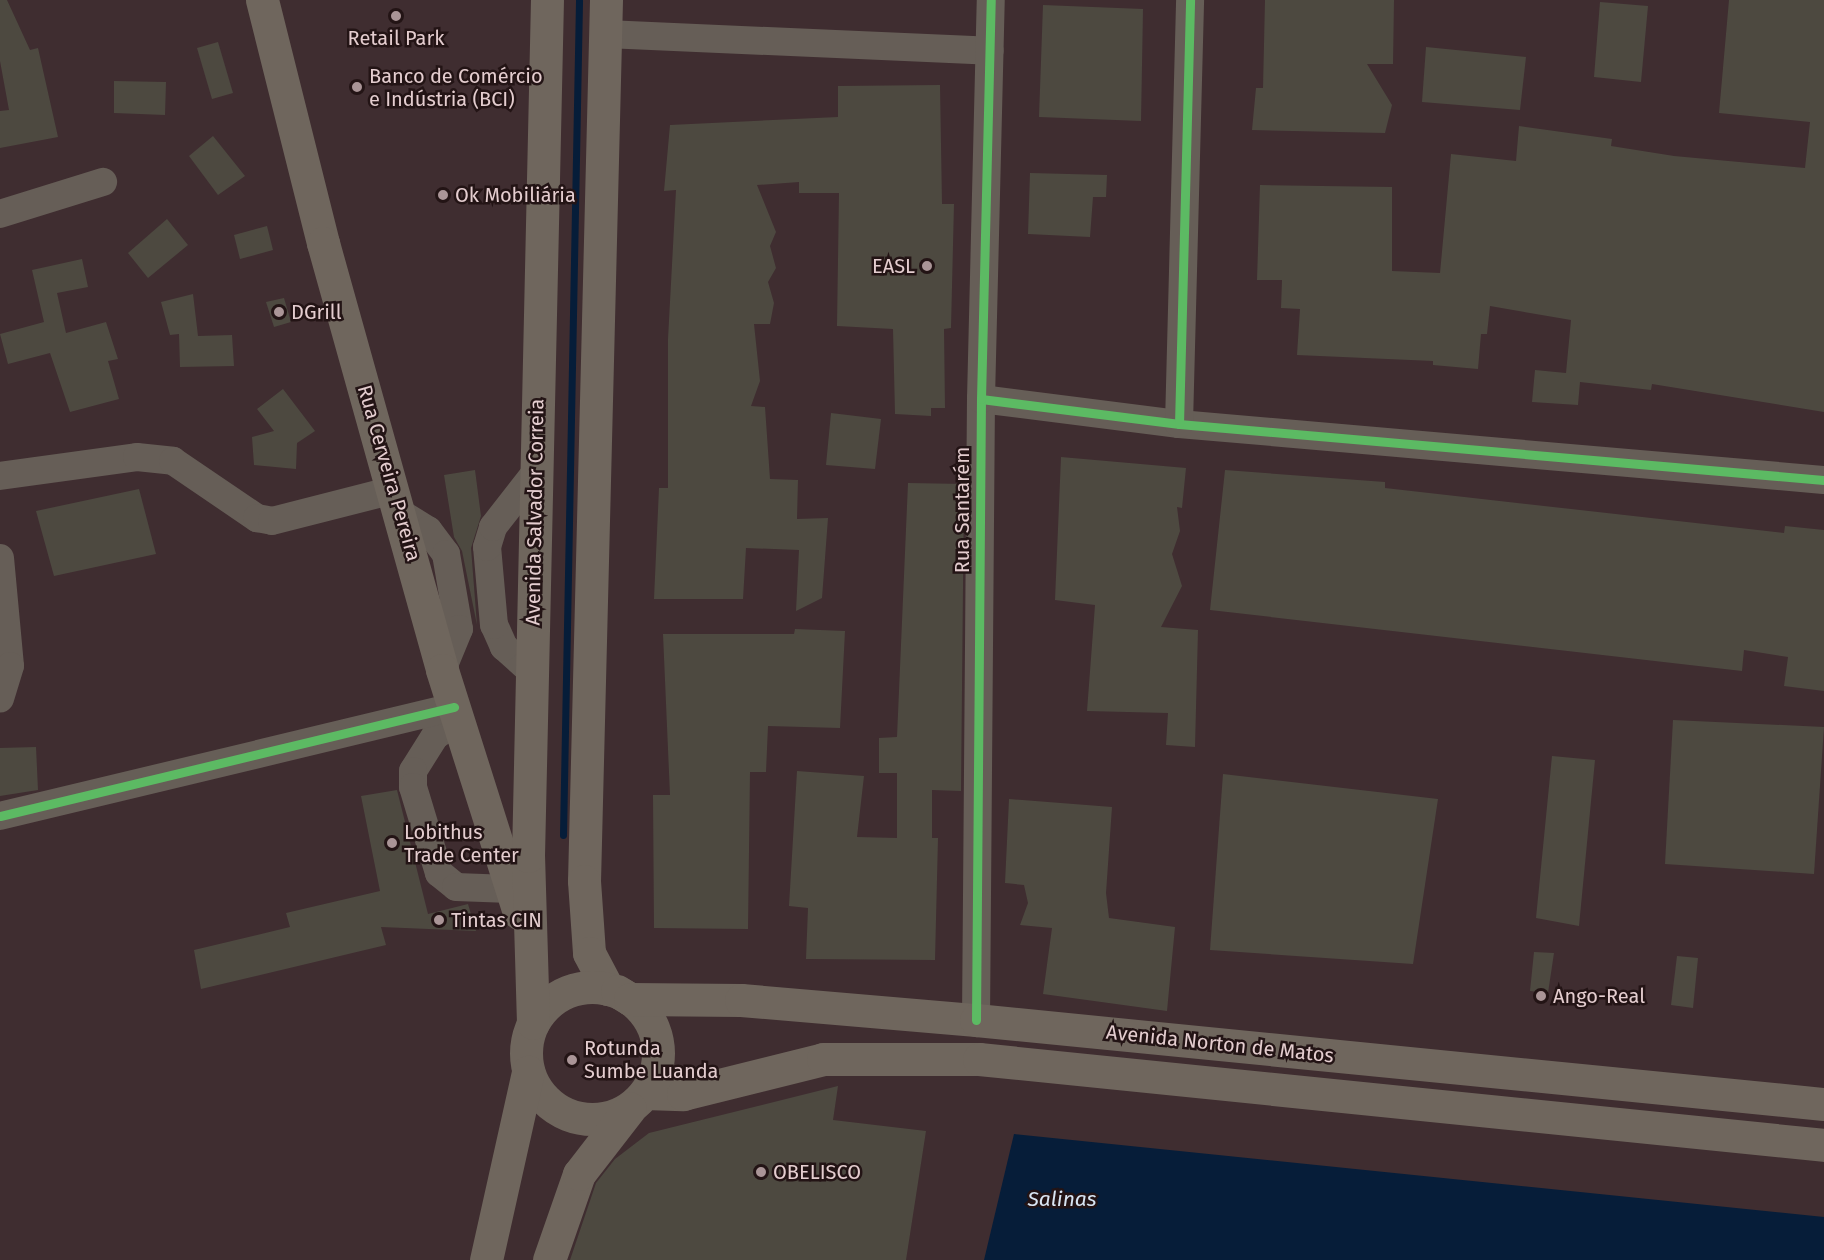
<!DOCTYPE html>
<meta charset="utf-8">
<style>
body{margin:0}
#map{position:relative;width:1824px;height:1260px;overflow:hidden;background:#3f2d30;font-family:"Fira Sans",sans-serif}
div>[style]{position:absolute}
.water>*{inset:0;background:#061d39}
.stream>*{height:7px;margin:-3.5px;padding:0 3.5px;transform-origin:3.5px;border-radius:3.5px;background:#061d39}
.building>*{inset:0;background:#4d4940}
.minor>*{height:28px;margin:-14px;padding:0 14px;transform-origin:14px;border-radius:14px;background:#665e57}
.major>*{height:33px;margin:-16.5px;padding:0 16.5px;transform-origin:16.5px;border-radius:16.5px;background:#6f665d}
.major>.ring{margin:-16.5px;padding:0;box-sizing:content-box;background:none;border:33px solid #6f665d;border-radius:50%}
.cycleway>*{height:9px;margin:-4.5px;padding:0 4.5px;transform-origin:4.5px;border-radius:4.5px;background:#5cba63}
.dots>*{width:16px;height:16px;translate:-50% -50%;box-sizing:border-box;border:3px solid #231415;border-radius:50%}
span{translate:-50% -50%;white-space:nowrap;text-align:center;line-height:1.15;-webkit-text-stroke:5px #231415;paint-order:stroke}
.poi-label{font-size:20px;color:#e4cdcf}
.left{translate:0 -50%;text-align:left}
.right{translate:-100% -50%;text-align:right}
.street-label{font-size:20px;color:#e4cdcf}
.water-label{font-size:21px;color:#d8e5f3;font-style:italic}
</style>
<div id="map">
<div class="water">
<i style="clip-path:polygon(1014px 1134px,1824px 1217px,1824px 1260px,984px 1260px)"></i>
</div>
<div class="stream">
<i style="left:563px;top:835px;width:835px;rotate:-88.9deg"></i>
</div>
<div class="building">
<i style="clip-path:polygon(0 0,7px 0,30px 50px,38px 48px,58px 137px,0 148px,0 111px,9px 110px,0 61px)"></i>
<i style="clip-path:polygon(1265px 0,1394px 0,1393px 64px,1367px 64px,1392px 105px,1385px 133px,1252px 130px,1256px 88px,1263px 88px)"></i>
<i style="clip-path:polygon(1729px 0,1824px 0,1824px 412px,1652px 384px,1651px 390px,1580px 382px,1578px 405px,1532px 402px,1535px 370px,1566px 373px,1571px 320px,1490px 306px,1487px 334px,1481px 334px,1478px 369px,1433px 365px,1433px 361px,1297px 355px,1300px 309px,1281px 308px,1282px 280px,1257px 280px,1260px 185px,1392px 187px,1392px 271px,1440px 273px,1451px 154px,1516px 161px,1519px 126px,1612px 139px,1611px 146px,1674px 156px,1805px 168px,1810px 122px,1719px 113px)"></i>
<i style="clip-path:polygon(1600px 2px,1648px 6px,1641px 82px,1594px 77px)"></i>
<i style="clip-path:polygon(1043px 5px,1143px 9px,1141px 121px,1039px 117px)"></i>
<i style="clip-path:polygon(218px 42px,233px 93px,212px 99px,197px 48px)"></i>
<i style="clip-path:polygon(1426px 47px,1526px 57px,1520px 110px,1422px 102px)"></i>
<i style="clip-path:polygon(114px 81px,166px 82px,165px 115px,114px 113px)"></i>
<i style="clip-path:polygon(940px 85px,942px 204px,954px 204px,951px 328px,944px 329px,945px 408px,931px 408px,931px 416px,895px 414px,893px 329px,837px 326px,839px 193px,799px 193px,799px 182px,757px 185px,776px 232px,770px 246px,776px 268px,768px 282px,774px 303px,770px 324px,754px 324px,760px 381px,751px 406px,765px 407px,770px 479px,798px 480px,797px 519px,828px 518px,822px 598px,796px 611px,799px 550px,746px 548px,743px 599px,654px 599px,659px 488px,668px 488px,668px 339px,676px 190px,664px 191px,670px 125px,838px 117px,838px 86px)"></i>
<i style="clip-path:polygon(213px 136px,245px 176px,218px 195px,189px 156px)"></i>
<i style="clip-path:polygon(1030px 173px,1107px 175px,1106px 197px,1093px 197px,1090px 237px,1028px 234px)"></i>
<i style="clip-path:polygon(167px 219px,188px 245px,148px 278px,128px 253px)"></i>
<i style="clip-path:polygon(267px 226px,273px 250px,240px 259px,234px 235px)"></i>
<i style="clip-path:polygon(82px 259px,88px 287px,57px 293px,66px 333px,106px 322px,118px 359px,108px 361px,119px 399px,70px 412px,50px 353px,8px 364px,0 334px,44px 322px,32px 270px)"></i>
<i style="clip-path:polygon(193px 294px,198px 336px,232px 335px,234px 366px,180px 367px,179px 334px,170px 335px,161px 302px)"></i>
<i style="clip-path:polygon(284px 298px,291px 322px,274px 327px,266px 302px)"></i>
<i style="clip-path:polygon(283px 389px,315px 431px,297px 443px,296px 469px,254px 465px,252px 437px,274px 431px,257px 409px)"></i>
<i style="clip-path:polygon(831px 413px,881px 419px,875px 469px,826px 465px)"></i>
<i style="clip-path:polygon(1061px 457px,1186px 468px,1182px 508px,1177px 507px,1180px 531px,1172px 554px,1182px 586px,1161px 627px,1198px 630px,1195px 747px,1166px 745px,1168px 713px,1087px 711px,1095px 605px,1055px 600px)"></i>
<i style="clip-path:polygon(475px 470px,481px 516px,471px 548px,477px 625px,462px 551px,454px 537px,444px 475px)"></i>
<i style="clip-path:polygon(1225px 470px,1385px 482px,1385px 488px,1784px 533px,1785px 526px,1824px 530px,1824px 691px,1784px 686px,1788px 657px,1744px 650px,1742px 671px,1210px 610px)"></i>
<i style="clip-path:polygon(908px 483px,964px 484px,961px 791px,932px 790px,932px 838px,938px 838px,935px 960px,806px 959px,808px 908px,789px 906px,797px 771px,864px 776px,857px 837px,897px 838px,897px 773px,879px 773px,879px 738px,897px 737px)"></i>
<i style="clip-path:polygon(139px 489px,156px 554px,54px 576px,36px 511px)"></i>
<i style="clip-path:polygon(795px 629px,845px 631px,840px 728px,768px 726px,766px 772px,750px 772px,748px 929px,654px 928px,653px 795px,670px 795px,663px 634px,794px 634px)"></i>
<i style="clip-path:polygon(1673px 720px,1824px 727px,1814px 874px,1665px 864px)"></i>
<i style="clip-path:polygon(36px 747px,38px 790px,0 796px,0 748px)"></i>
<i style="clip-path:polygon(1552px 756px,1595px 760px,1579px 926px,1536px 918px)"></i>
<i style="clip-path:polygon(1223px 774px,1438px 799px,1413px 964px,1210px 950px)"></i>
<i style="clip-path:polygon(397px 790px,428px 914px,468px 904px,476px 931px,381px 927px,386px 945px,201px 989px,194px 950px,290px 927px,286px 913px,380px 891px,361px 796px)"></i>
<i style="clip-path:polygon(1009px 799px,1112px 807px,1106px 893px,1109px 918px,1175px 927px,1167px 1011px,1043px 994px,1052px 928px,1020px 925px,1028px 903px,1024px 885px,1005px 883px)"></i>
<i style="clip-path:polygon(1534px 952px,1554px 953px,1548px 993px,1530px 991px)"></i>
<i style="clip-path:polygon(1677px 956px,1698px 958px,1693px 1008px,1671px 1005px)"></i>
<i style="clip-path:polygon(838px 1086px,833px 1120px,926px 1131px,906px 1260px,570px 1260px,596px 1183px,615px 1159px,649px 1133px)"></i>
</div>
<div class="minor">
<i style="left:606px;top:34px;width:384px;rotate:2.5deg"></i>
<i style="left:0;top:214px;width:108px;rotate:-17.3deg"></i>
<i style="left:981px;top:399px;width:200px;rotate:7.2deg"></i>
<i style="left:1179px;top:424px;width:647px;rotate:4.96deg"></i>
<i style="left:1179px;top:424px;width:424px;rotate:-88.5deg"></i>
<i style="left:0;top:476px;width:138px;rotate:-7.9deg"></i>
<i style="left:137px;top:457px;width:36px;rotate:6deg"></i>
<i style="left:173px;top:461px;width:102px;rotate:34.2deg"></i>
<i style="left:257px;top:518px;width:15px;rotate:11deg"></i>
<i style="left:272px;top:521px;width:126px;rotate:-14.3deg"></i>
<i style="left:402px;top:514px;width:31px;rotate:32deg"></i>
<i style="left:428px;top:530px;width:30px;rotate:53deg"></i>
<i style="left:446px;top:554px;width:76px;rotate:80.2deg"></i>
<i style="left:459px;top:629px;width:44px;rotate:112.5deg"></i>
<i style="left:0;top:558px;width:108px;rotate:84.7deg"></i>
<i style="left:10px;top:666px;width:34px;rotate:107deg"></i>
<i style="left:532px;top:672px;width:38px;rotate:-138deg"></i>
<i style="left:504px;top:647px;width:24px;rotate:-114deg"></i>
<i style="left:494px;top:625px;width:78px;rotate:-95.1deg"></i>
<i style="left:487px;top:547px;width:21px;rotate:-73deg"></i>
<i style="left:493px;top:527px;width:70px;rotate:-52deg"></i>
<i style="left:458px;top:720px;width:28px;rotate:145deg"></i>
<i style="left:435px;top:736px;width:41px;rotate:122.2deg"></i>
<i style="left:413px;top:771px;width:16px;rotate:90deg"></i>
<i style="left:413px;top:787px;width:90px;rotate:73.2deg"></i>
<i style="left:439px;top:873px;width:22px;rotate:39deg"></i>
<i style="left:456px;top:887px;width:55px;rotate:2.1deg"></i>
<i style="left:0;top:816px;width:467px;rotate:-13.5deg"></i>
<i style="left:976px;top:1020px;width:621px;rotate:-89.54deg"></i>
<i style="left:981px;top:399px;width:399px;rotate:-88.6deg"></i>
</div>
<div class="major">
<i style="left:262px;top:0;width:251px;rotate:75.9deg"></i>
<i style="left:323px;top:243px;width:443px;rotate:74.4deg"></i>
<i style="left:442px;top:670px;width:255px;rotate:72.4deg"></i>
<i style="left:606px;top:0;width:881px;rotate:91.43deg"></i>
<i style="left:584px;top:881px;width:72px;rotate:86deg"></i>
<i style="left:589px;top:953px;width:41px;rotate:62.2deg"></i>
<i class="ring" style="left:526px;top:987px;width:99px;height:99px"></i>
<i style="left:617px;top:991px;width:15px;rotate:32deg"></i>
<i style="left:630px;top:999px;width:111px;rotate:0.5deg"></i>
<i style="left:741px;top:1000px;width:236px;rotate:4.9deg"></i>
<i style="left:976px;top:1020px;width:852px;rotate:5.66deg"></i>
<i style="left:533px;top:1023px;width:167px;rotate:-91.7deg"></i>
<i style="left:528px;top:856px;width:856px;rotate:-88.73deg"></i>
<i style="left:645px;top:1093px;width:38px;rotate:2deg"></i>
<i style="left:683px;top:1094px;width:144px;rotate:-14deg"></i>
<i style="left:823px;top:1059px;width:156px"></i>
<i style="left:979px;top:1059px;width:849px;rotate:5.81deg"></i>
<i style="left:486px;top:1260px;width:193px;rotate:-77.4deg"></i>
<i style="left:549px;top:1260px;width:91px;rotate:-70.8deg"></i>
<i style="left:579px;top:1174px;width:83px;rotate:-52.3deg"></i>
</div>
<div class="cycleway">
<i style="left:981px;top:399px;width:200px;rotate:7.2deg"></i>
<i style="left:1179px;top:424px;width:647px;rotate:4.96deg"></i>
<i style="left:1179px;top:424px;width:424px;rotate:-88.5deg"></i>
<i style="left:0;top:816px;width:467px;rotate:-13.5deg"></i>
<i style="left:976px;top:1020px;width:621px;rotate:-89.54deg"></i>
<i style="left:981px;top:399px;width:399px;rotate:-88.6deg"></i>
</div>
<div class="dots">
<i style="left:396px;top:16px;background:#aa9597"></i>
<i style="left:357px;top:87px;background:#aa9597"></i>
<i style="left:443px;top:195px;background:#aa9597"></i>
<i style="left:927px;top:266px;background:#aa9597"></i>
<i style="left:279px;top:312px;background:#aa9597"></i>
<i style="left:392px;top:843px;background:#aa9597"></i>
<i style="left:439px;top:920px;background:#aa9597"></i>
<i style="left:1541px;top:996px;background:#aa9597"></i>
<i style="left:572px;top:1060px;background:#aa9597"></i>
<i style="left:761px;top:1172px;background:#aa9597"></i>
</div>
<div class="poi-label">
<span style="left:396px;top:38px">Retail Park</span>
<span class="left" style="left:369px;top:88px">Banco de Comércio<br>e Indústria (BCI)</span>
<span class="left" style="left:455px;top:195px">Ok Mobiliária</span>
<span class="right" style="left:915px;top:266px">EASL</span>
<span class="left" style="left:291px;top:312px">DGrill</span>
<span class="left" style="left:404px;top:844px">Lobithus<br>Trade Center</span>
<span class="left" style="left:451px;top:920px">Tintas CIN</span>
<span class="left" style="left:1553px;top:996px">Ango-Real</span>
<span class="left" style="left:584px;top:1060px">Rotunda<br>Sumbe Luanda</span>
<span class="left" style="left:773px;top:1172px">OBELISCO</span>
</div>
<div class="street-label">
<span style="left:389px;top:473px;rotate:74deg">Rua Cerveira Pereira</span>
<span style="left:962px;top:510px;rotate:-90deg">Rua Santarém</span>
<span style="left:535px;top:512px;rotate:-89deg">Avenida Salvador Correia</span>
<span style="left:1220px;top:1044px;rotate:6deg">Avenida Norton de Matos</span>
</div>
<div class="water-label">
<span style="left:1062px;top:1199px">Salinas</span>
</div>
</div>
